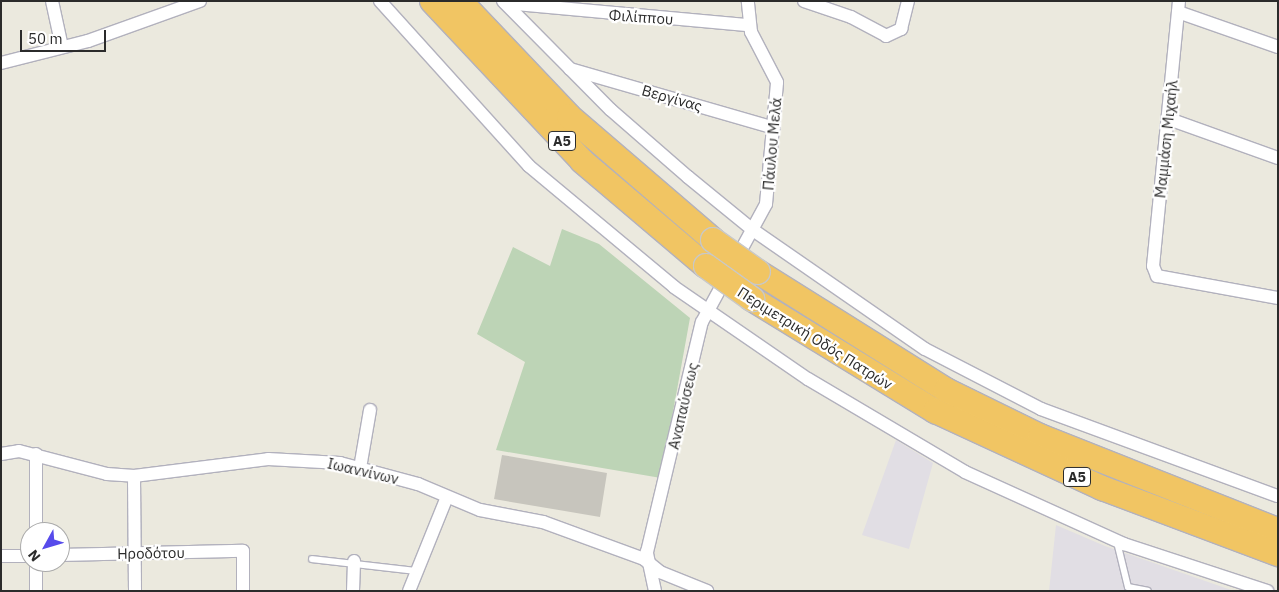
<!DOCTYPE html>
<meta charset="utf-8">
<style>
body{margin:0}
#map{position:relative;width:1279px;height:592px;overflow:hidden;background:#ebe9de;font-family:"IBM Plex Sans",sans-serif}
div>[style]{position:absolute}
.industrial>*{inset:0;background:#e1dee4}
.cemetery>*{inset:0;background:#bdd4b6}
.building>*{inset:0;background:#c7c5bd}
.roads{filter:drop-shadow(1px 0 #b2b1bd) drop-shadow(-1px 0 #b2b1bd) drop-shadow(0 1px #b2b1bd) drop-shadow(0 -1px #b2b1bd)}
.service>*{height:6px;margin:-3px;padding:0 3px;transform-origin:3px;border-radius:3px;background:#fff}
.minor>*{height:12px;margin:-6px;padding:0 6px;transform-origin:6px;border-radius:6px;background:#fff}
.motorway>*{height:24px;margin:-12px;padding:0 12px;transform-origin:12px;border-radius:12px;background:#f1c563}
.bridges{filter:drop-shadow(1px 0 #c8c8c8) drop-shadow(-1px 0 #c8c8c8) drop-shadow(0 1px #c8c8c8) drop-shadow(0 -1px #c8c8c8)}
.motorway-bridge>*{height:24px;margin:-12px;padding:0 12px;transform-origin:12px;border-radius:12px;background:#f1c563}
span{translate:-50% -50%;white-space:nowrap;text-align:center;line-height:1.15;-webkit-text-stroke:4.5px #fff;paint-order:stroke}
.shield-label span{padding:1px 4px;background:#fff;border:1px solid;border-radius:4px;-webkit-text-stroke-width:0}
.shield-label{font-size:14px;color:#2b2b2b;font-weight:700}
.street-label{font-size:15px;color:#2b2b2b}
.frame{position:absolute;inset:0;border:2px solid #2b2b2b;pointer-events:none}
.north{position:absolute;left:20px;top:522px;width:50px;height:50px;box-sizing:border-box;background:#fff;border:1px solid #aaa;border-radius:50%;rotate:231deg;font-size:14px;font-weight:700;line-height:20px;text-align:center;color:#2b2b2b}
.north::after{content:'';display:block;margin:auto;width:18px;height:22px;background:#574beb;clip-path:polygon(50% 0,100% 100%,50% 72%,0 100%)}
.scale{position:absolute;left:20px;top:30px;width:86px;height:22px;box-sizing:border-box;border:2px solid #2b2b2b;border-top:0;padding-left:6px;font-size:15px;line-height:18px;white-space:nowrap;color:#2b2b2b;-webkit-text-stroke:4px #fff;paint-order:stroke}
</style>
<div id="map">
<div class="industrial">
<i style="clip-path:polygon(896px 440px,933px 463px,909px 549px,862px 535px)"></i>
<i style="clip-path:polygon(1056px 525px,1105px 546px,1234px 591px,1049px 591px)"></i>
</div>
<div class="cemetery">
<i style="clip-path:polygon(562px 229px,599px 244px,690px 318px,661px 478px,496px 450px,525px 362px,477px 334px,513px 247px,550px 266px)"></i>
</div>
<div class="building">
<i style="clip-path:polygon(502px 455px,607px 473px,600px 517px,494px 499px)"></i>
</div>
<div class="roads">
<div class="service">
<i style="left:1117px;top:542px;width:46px;rotate:76.3deg"></i>
<i style="left:1128px;top:587px;width:20px;rotate:11deg"></i>
<i style="left:312px;top:559px;width:104px;rotate:6.6deg"></i>
</div>
<div class="minor">
<i style="left:52px;top:1px;width:47px;rotate:77.7deg"></i>
<i style="left:380px;top:1px;width:222px;rotate:47.9deg"></i>
<i style="left:529px;top:166px;width:189px;rotate:39.8deg"></i>
<i style="left:674px;top:287px;width:163px;rotate:34.5deg"></i>
<i style="left:808px;top:379px;width:182px;rotate:30.6deg"></i>
<i style="left:965px;top:472px;width:175px;rotate:24.4deg"></i>
<i style="left:1124px;top:544px;width:151px;rotate:18.2deg"></i>
<i style="left:503px;top:1px;width:153px;rotate:45.3deg"></i>
<i style="left:611px;top:110px;width:102px;rotate:41deg"></i>
<i style="left:688px;top:177px;width:84px;rotate:39.2deg"></i>
<i style="left:753px;top:230px;width:209px;rotate:34.7deg"></i>
<i style="left:925px;top:349px;width:131px;rotate:27.3deg"></i>
<i style="left:1041px;top:409px;width:252px;rotate:20.2deg"></i>
<i style="left:804px;top:1px;width:50px;rotate:18.8deg"></i>
<i style="left:851px;top:17px;width:40px;rotate:28deg"></i>
<i style="left:886px;top:36px;width:17px;rotate:-25deg"></i>
<i style="left:901px;top:29px;width:29px;rotate:-76deg"></i>
<i style="left:1179px;top:1px;width:266px;rotate:95.6deg"></i>
<i style="left:1153px;top:266px;width:11px;rotate:68deg"></i>
<i style="left:1157px;top:276px;width:123px;rotate:10.3deg"></i>
<i style="left:505px;top:3px;width:245px;rotate:5.2deg"></i>
<i style="left:1178px;top:12px;width:106px;rotate:19.3deg"></i>
<i style="left:1px;top:63px;width:90px;rotate:-14.2deg"></i>
<i style="left:88px;top:41px;width:119px;rotate:-19.7deg"></i>
<i style="left:570px;top:69px;width:212px;rotate:16.1deg"></i>
<i style="left:1169px;top:119px;width:116px;rotate:19.7deg"></i>
<i style="left:1px;top:454px;width:18px;rotate:-9deg"></i>
<i style="left:19px;top:451px;width:91px;rotate:14.6deg"></i>
<i style="left:107px;top:474px;width:27px;rotate:4deg"></i>
<i style="left:134px;top:476px;width:135px;rotate:-7.2deg"></i>
<i style="left:268px;top:459px;width:72px;rotate:3.2deg"></i>
<i style="left:340px;top:463px;width:81px;rotate:15.1deg"></i>
<i style="left:418px;top:484px;width:67px;rotate:22.8deg"></i>
<i style="left:480px;top:510px;width:64px;rotate:10.8deg"></i>
<i style="left:543px;top:522px;width:108px;rotate:20.1deg"></i>
<i style="left:644px;top:559px;width:21px;rotate:39deg"></i>
<i style="left:660px;top:572px;width:51px;rotate:22deg"></i>
<i style="left:360px;top:468px;width:59px;rotate:-80.2deg"></i>
<i style="left:134px;top:476px;width:115px;rotate:89.5deg"></i>
<i style="left:36px;top:532px;width:78px;rotate:-90deg"></i>
<i style="left:60px;top:555px;width:183px;rotate:-1.3deg"></i>
<i style="left:243px;top:551px;width:40px;rotate:90deg"></i>
<i style="left:1px;top:556px;width:29px"></i>
<i style="left:36px;top:591px;width:29px;rotate:-90deg"></i>
<i style="left:353px;top:591px;width:30px;rotate:-88deg"></i>
<i style="left:409px;top:591px;width:101px;rotate:-68deg"></i>
<i style="left:655px;top:591px;width:40px;rotate:-102deg"></i>
<i style="left:647px;top:552px;width:236px;rotate:-76.6deg"></i>
<i style="left:702px;top:322px;width:134px;rotate:-61.5deg"></i>
<i style="left:766px;top:204px;width:122px;rotate:-84.8deg"></i>
<i style="left:777px;top:82px;width:56px;rotate:-117.5deg"></i>
<i style="left:751px;top:32px;width:31px;rotate:-96deg"></i>
</div>
<div class="motorway">
<i style="left:432px;top:1px;width:219px;rotate:46.8deg"></i>
<i style="left:582px;top:161px;width:162px;rotate:40.3deg"></i>
<i style="left:460px;top:1px;width:158px;rotate:46.5deg"></i>
<i style="left:569px;top:116px;width:190px;rotate:40.7deg"></i>
<i style="left:758px;top:272px;width:222px;rotate:32.1deg"></i>
<i style="left:946px;top:390px;width:105px;rotate:26.1deg"></i>
<i style="left:1040px;top:436px;width:256px;rotate:21.6deg"></i>
<i style="left:752px;top:299px;width:215px;rotate:31.5deg"></i>
<i style="left:935px;top:411px;width:184px;rotate:24.8deg"></i>
<i style="left:1102px;top:488px;width:188px;rotate:20.6deg"></i>
</div>
</div>
<div class="bridges">
<div class="motorway-bridge">
<i style="left:713px;top:240px;width:55px;rotate:35.4deg"></i>
<i style="left:706px;top:266px;width:57px;rotate:35.7deg"></i>
</div>
</div>
<div class="shield-label">
<span style="left:562px;top:141px">Α5</span>
<span style="left:1077px;top:477px">Α5</span>
</div>
<div class="street-label">
<span style="left:641px;top:17px;rotate:4deg">Φιλίππου</span>
<span style="left:672px;top:98px;rotate:16deg">Βεργίνας</span>
<span style="left:1166px;top:139px;rotate:-84deg">Μαμμάση Μιχαήλ</span>
<span style="left:772px;top:144px;rotate:-85deg">Πάυλου Μελά</span>
<span style="left:815px;top:338px;rotate:32deg">Περιμετρική Οδός Πατρών</span>
<span style="left:683px;top:406px;rotate:-77deg">Αναπαύσεως</span>
<span style="left:363px;top:471px;rotate:13deg">Ιωαννίνων</span>
<span style="left:151px;top:553px;rotate:-1deg">Ηροδότου</span>
</div>
<div class="frame"></div>
<div class="north">N</div>
<div class="scale">50 m</div>
</div>
